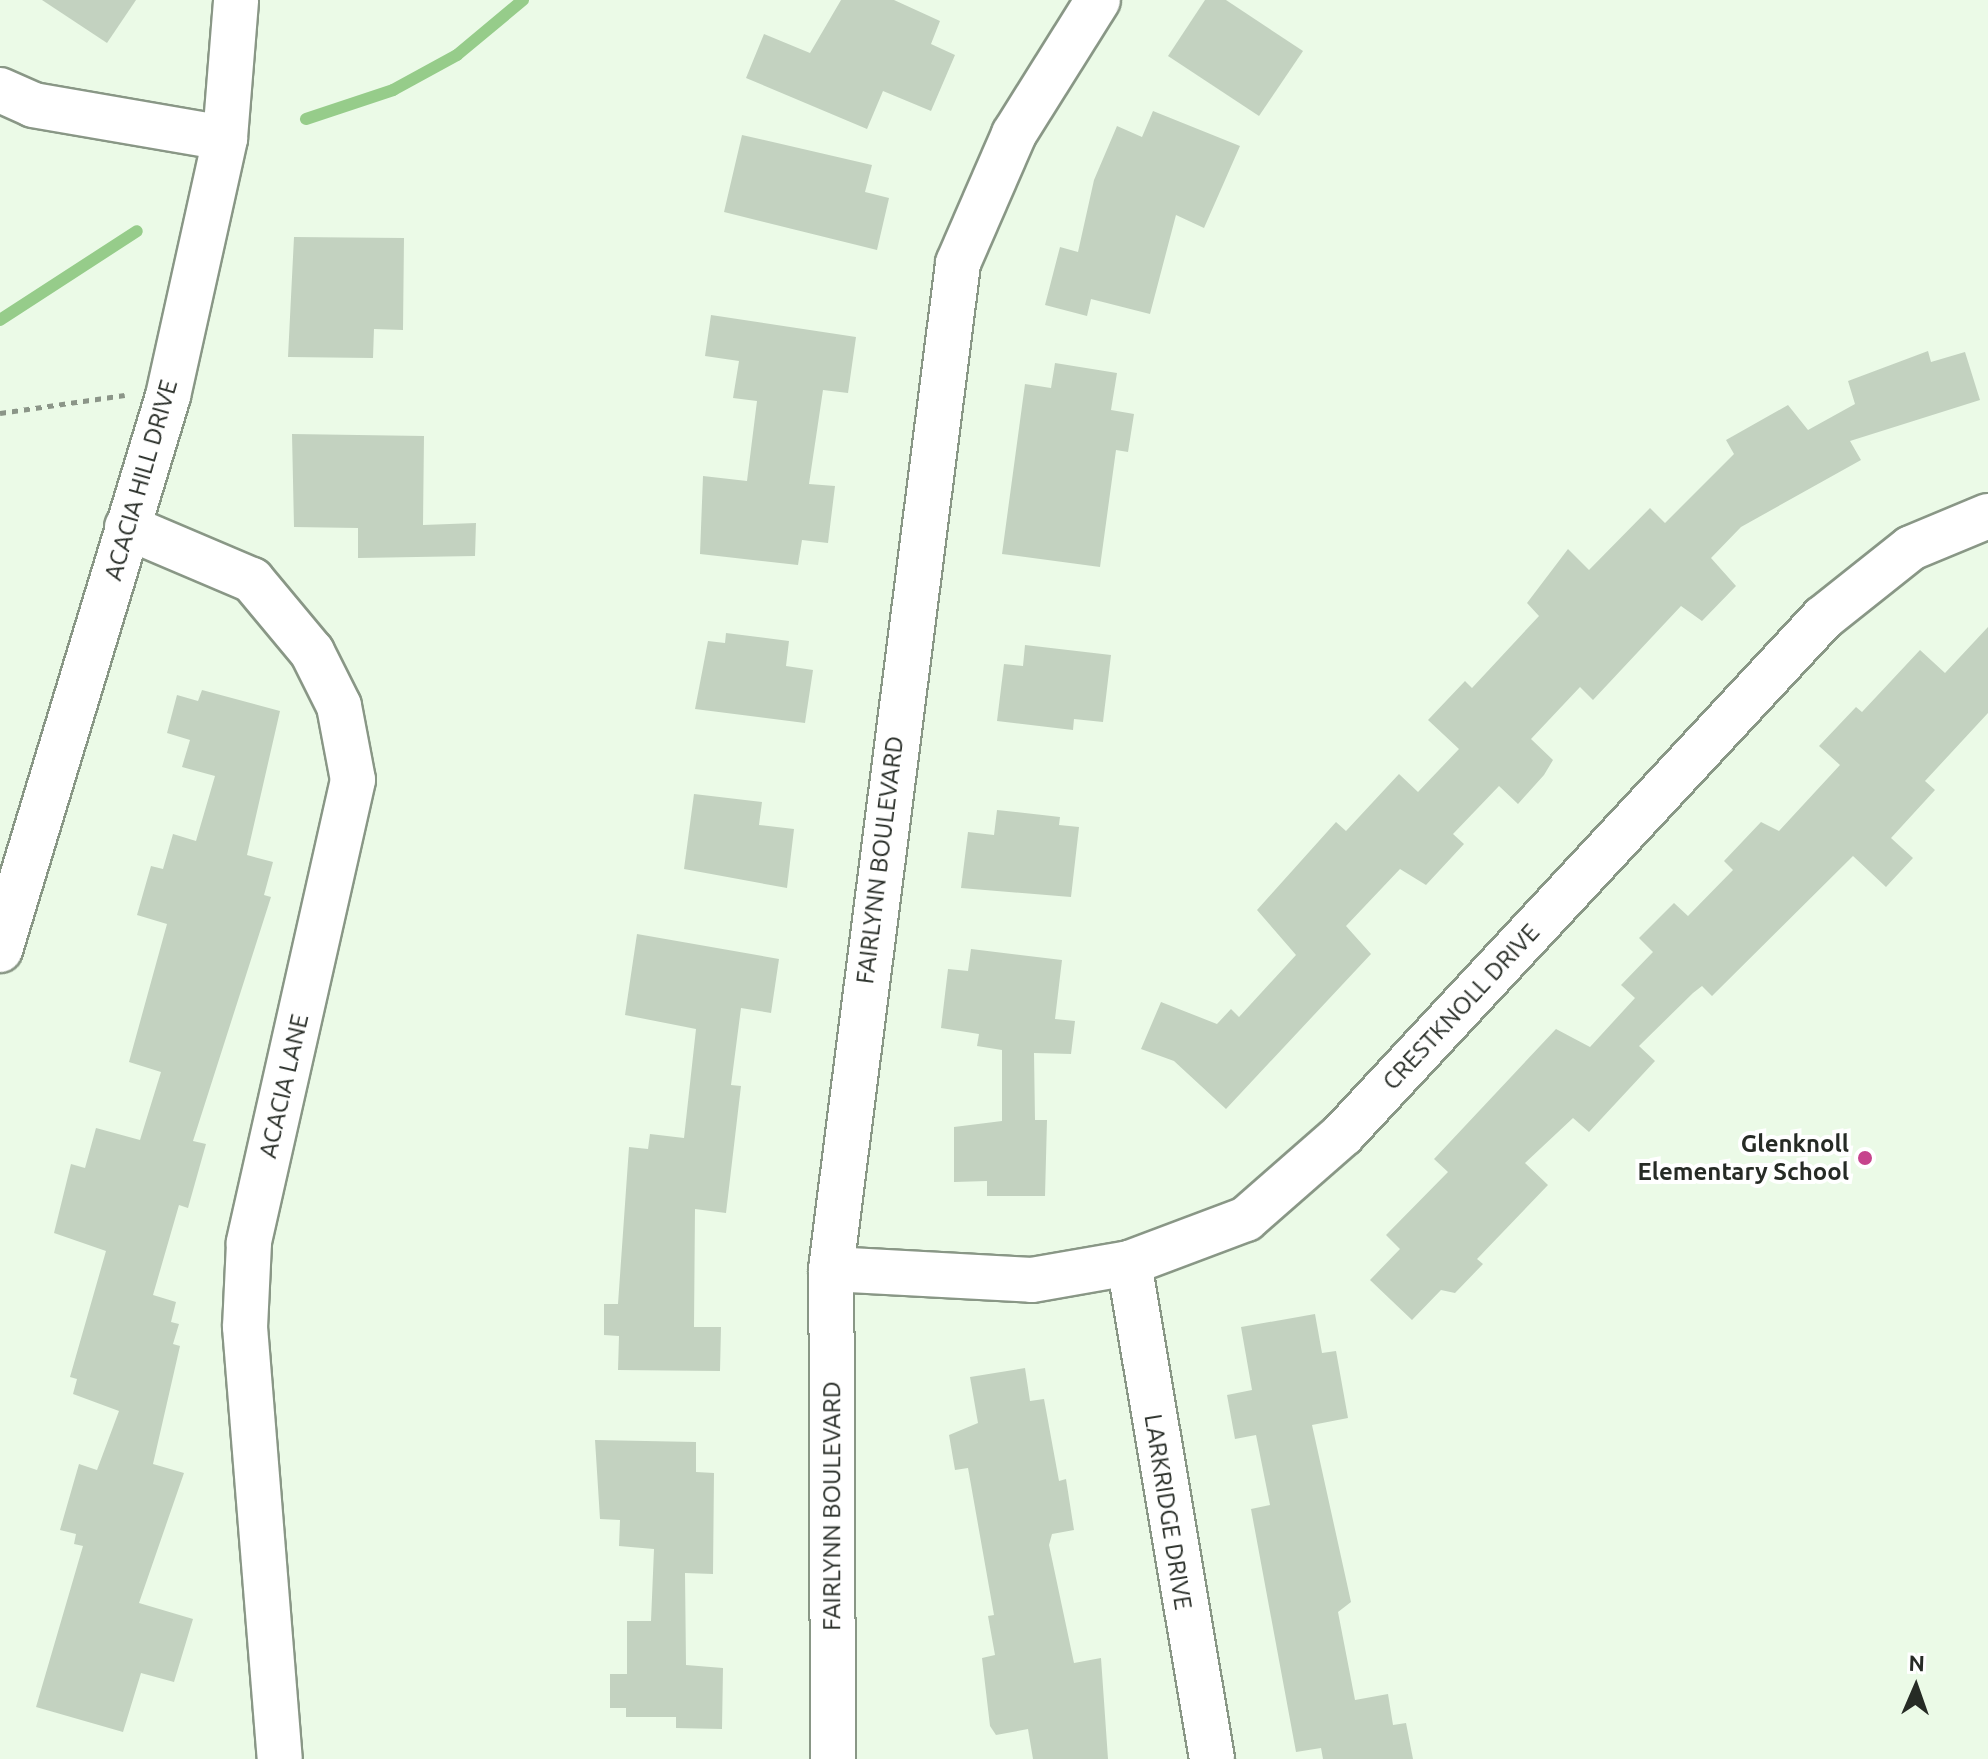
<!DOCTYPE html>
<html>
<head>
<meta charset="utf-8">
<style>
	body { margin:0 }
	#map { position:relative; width:1988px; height:1759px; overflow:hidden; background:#ebfae7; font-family:Ubuntu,sans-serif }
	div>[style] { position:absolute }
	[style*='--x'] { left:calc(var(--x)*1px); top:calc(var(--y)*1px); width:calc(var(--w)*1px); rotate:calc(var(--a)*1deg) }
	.stream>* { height:12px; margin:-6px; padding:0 6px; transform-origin:6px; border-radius:6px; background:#96cc8a }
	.building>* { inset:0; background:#c3d2c0 }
	.path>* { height:5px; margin-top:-2.5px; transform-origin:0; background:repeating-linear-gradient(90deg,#8b9588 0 6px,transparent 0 12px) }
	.roads { filter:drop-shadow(2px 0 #899786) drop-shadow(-2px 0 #899786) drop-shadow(0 2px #899786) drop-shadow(0 -2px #899786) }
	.minor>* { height:44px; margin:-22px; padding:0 22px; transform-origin:22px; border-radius:22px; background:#fff }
	.tertiary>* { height:44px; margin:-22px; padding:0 22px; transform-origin:22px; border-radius:22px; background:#fff }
	.dots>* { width:22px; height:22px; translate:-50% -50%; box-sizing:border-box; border:4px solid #fff; border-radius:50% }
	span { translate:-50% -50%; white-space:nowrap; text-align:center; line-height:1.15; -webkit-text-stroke:8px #fff; paint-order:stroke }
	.street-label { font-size:24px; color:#262b25 }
	.poi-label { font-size:24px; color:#262b25; font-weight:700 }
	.right { translate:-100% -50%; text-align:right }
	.north { position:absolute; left:1876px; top:1647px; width:80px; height:80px; -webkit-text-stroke:6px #fff; paint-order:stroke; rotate:2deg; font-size:22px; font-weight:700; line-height:32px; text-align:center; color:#262b25 }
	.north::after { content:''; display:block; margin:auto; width:28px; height:36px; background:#262b25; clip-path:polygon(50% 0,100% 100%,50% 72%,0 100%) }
</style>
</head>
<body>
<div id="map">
	<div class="stream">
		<i style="--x:306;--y:119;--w:92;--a:-18.4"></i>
		<i style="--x:393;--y:90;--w:73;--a:-28.7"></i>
		<i style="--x:457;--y:55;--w:86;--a:-39.8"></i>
		<i style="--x:0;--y:320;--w:163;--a:-33"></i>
	</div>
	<div class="building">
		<i style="clip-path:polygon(42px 0,136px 0,107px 43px)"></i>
		<i style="clip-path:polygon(841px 0,894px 0,940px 21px,931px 44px,955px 55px,931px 111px,883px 91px,867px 129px,746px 78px,764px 34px,810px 53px)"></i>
		<i style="clip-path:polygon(1205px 0,1226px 0,1303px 51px,1259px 116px,1168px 56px)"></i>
		<i style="clip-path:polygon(1153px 111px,1240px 146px,1204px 228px,1176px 215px,1150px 314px,1091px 299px,1087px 316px,1045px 305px,1060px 247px,1078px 252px,1094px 180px,1117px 126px,1142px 137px)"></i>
		<i style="clip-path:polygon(742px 135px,872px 165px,865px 192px,889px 198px,877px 250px,724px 212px)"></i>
		<i style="clip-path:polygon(294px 237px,404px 238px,403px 330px,374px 329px,373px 358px,288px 357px)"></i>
		<i style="clip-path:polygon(711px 315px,856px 337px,848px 393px,823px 390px,809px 484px,835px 486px,828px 543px,802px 540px,798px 565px,700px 554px,703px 476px,747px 481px,757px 401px,733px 398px,739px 361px,705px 356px)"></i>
		<i style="clip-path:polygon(1928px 351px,1931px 362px,1965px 352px,1980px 400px,1850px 441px,1861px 460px,1741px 527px,1711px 558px,1736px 586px,1702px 621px,1681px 606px,1593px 700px,1580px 687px,1531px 739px,1553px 760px,1544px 775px,1518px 804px,1499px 786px,1453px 834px,1464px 844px,1426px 885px,1400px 869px,1346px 926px,1371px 954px,1226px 1109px,1174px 1061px,1141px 1049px,1161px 1002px,1217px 1024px,1231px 1009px,1239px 1017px,1296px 955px,1257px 910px,1336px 822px,1346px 831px,1399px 774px,1418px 792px,1459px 749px,1428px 720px,1465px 681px,1472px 688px,1539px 616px,1527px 603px,1568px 549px,1589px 570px,1650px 508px,1665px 523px,1734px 454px,1726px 440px,1788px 405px,1808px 430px,1855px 404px,1848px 381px)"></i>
		<i style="clip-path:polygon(1055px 363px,1117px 373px,1111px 410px,1134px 414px,1128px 452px,1116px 450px,1100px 567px,1002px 554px,1025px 384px,1051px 388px)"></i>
		<i style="clip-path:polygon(292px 434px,424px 436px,423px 525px,476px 523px,475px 556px,358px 558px,358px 528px,294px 527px)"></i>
		<i style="clip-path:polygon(1988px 627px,1988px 713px,1925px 781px,1935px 790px,1891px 838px,1913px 858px,1886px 887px,1853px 856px,1712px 996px,1702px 986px,1693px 993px,1639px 1046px,1655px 1061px,1589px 1132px,1573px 1118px,1525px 1163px,1548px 1185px,1477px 1259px,1483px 1264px,1455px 1293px,1441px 1290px,1412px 1320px,1370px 1280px,1400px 1249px,1386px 1235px,1448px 1172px,1434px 1159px,1556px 1029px,1590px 1047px,1635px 998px,1621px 985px,1653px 952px,1639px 938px,1674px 903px,1688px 916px,1733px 870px,1724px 861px,1761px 822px,1779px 831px,1840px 765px,1819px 746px,1856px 707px,1862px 712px,1920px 650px,1945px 673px)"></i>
		<i style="clip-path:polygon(726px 633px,789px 641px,786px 666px,813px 670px,805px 723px,695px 709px,708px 641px,725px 643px)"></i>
		<i style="clip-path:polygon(1025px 645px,1111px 655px,1103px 722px,1074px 719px,1073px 730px,997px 721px,1004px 664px,1023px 666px)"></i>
		<i style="clip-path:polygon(202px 690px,280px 711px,247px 855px,273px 862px,264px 895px,271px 897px,193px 1141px,206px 1144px,188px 1208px,179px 1205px,153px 1295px,176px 1302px,171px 1322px,179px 1324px,173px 1344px,180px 1346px,153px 1464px,184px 1473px,139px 1603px,193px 1619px,174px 1682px,141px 1673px,123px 1732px,36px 1707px,83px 1546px,74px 1544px,76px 1534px,60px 1530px,79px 1464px,97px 1470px,119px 1411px,73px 1394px,77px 1379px,70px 1377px,106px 1251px,54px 1233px,71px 1164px,85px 1168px,96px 1128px,140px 1140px,161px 1072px,129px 1062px,167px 924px,137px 915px,151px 866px,163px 869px,173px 834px,196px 841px,215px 776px,182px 767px,190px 740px,167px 733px,177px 695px,198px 701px)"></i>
		<i style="clip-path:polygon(694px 794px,762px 802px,759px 825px,794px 829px,787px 888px,684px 869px)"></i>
		<i style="clip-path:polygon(997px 810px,1060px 817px,1059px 825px,1079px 827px,1071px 897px,961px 888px,968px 832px,994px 835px)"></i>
		<i style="clip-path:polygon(637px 934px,779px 959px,771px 1013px,741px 1008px,731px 1085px,741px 1086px,726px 1213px,695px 1209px,694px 1327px,721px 1327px,720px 1371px,618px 1370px,619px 1336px,604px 1335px,604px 1304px,618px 1304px,629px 1147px,648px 1149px,650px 1134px,684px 1138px,696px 1029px,625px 1015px)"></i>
		<i style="clip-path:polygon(971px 949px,1062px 960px,1055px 1019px,1075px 1021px,1071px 1054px,1034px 1053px,1035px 1120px,1047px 1120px,1045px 1196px,987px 1196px,987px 1181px,954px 1182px,954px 1127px,1002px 1121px,1002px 1050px,977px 1046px,979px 1034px,941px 1028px,948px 969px,968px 971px)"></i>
		<i style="clip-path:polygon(1315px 1314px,1322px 1353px,1336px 1351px,1348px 1418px,1312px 1425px,1351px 1602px,1338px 1612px,1355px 1700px,1388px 1694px,1393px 1725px,1406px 1723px,1413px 1759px,1323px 1759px,1321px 1748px,1296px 1752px,1251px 1509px,1270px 1505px,1256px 1435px,1235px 1439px,1227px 1395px,1252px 1390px,1241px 1327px)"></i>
		<i style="clip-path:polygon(1025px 1368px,1030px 1401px,1044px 1399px,1059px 1481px,1066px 1479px,1074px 1530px,1052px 1534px,1049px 1545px,1074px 1663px,1101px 1658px,1108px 1759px,1033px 1759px,1028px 1729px,996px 1735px,990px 1726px,982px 1658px,995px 1655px,988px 1616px,994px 1615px,968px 1468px,955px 1470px,949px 1435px,978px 1423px,970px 1377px)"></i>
		<i style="clip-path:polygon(595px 1440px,696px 1442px,696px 1472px,714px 1473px,713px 1574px,685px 1573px,686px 1665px,723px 1668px,722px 1729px,676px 1728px,676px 1717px,626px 1717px,626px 1708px,610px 1708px,610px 1674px,627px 1674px,627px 1621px,651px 1621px,654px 1549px,619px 1546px,620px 1520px,600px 1519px)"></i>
	</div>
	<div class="path">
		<i style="--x:0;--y:413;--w:126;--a:-8.2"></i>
	</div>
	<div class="roads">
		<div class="minor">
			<i style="--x:0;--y:90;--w:36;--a:24"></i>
			<i style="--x:33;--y:105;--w:195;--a:9.8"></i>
			<i style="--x:127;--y:527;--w:136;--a:23"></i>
			<i style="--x:252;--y:580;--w:94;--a:50.2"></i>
			<i style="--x:312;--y:652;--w:60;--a:63.4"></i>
			<i style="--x:339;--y:706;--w:75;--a:79.3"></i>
			<i style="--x:353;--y:780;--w:475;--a:102.7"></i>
			<i style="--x:249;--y:1243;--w:84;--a:92.7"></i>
			<i style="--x:245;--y:1327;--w:433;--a:85.4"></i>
			<i style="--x:0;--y:950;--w:579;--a:-73.13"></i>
			<i style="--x:168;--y:396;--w:264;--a:-77.5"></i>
			<i style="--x:225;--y:138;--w:138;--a:-85.4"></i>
			<i style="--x:1129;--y:1263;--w:503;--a:80.5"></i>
			<i style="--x:831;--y:1269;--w:201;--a:3.1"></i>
			<i style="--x:1032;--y:1280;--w:98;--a:-9.9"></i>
			<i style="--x:1129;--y:1263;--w:125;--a:-20.6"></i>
			<i style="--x:1246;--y:1219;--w:129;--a:-41.2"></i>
			<i style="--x:1343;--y:1134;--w:705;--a:-47.07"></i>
			<i style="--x:1823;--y:618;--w:112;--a:-38.5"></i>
			<i style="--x:1911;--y:548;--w:83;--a:-22.6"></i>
		</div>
		<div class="tertiary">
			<i style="--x:833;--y:1759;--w:490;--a:-90.2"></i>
			<i style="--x:831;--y:1269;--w:1014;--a:-82.8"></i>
			<i style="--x:958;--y:263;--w:141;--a:-66.5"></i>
			<i style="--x:1014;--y:134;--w:158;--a:-57.9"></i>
		</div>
	</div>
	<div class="dots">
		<i style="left:1865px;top:1158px;background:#c6448c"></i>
	</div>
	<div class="street-label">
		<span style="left:141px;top:480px;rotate:-74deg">ACACIA HILL DRIVE</span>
		<span style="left:880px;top:860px;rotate:-83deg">FAIRLYNN BOULEVARD</span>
		<span style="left:1461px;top:1007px;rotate:-47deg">CRESTKNOLL DRIVE</span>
		<span style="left:284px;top:1086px;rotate:-77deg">ACACIA LANE</span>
		<span style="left:832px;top:1506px;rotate:-90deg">FAIRLYNN BOULEVARD</span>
		<span style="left:1168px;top:1512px;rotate:81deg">LARKRIDGE DRIVE</span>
	</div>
	<div class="poi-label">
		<span class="right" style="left:1849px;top:1158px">Glenknoll<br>Elementary School</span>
	</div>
	<div class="north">N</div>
</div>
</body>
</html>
